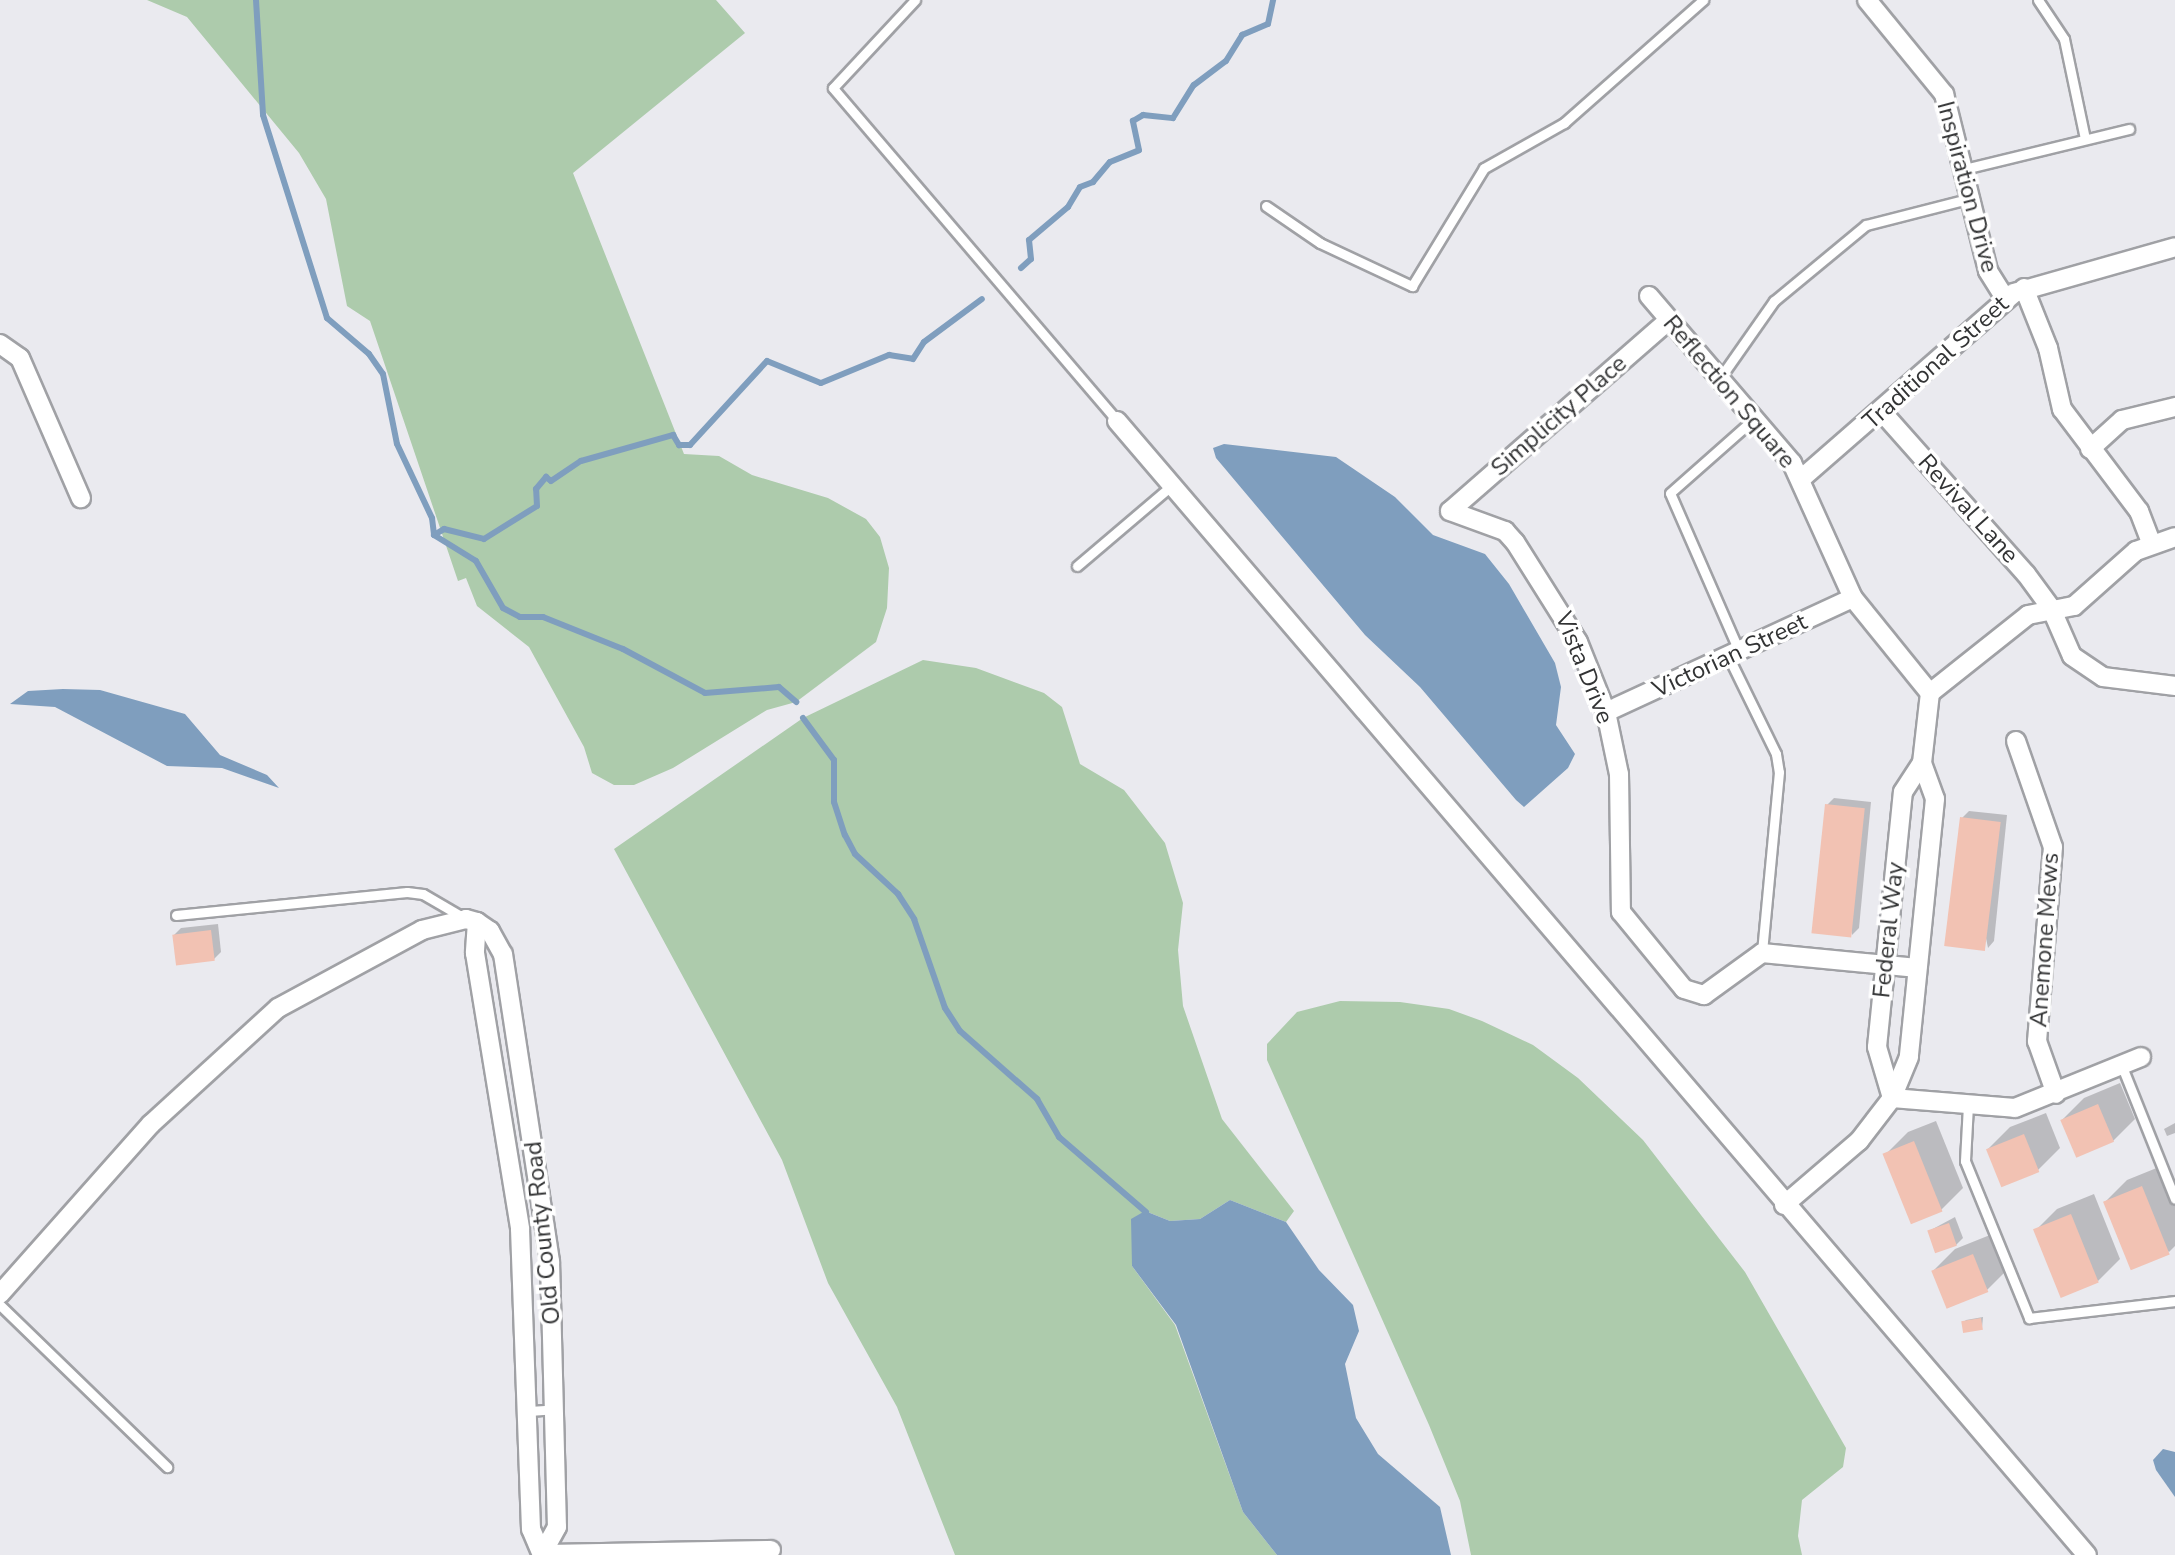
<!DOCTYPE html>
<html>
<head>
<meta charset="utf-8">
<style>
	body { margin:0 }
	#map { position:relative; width:2175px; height:1555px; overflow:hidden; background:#eaeaef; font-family:"Nunito Sans",sans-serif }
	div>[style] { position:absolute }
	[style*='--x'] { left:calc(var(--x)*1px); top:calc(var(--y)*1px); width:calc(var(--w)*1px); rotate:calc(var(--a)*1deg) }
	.green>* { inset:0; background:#adcbac }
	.water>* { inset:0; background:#7f9ebe }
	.shadow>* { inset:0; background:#0003 }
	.stream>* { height:6px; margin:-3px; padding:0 3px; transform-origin:3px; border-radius:3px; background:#7f9ebe }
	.building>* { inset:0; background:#f2c2b3; transform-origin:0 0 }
	.roads { filter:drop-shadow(2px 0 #a0a1a5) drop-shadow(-2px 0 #a0a1a5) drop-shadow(0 2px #a0a1a5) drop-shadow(0 -2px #a0a1a5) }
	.service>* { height:9px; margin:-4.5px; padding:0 4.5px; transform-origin:4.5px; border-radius:4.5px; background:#fff }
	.minor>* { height:18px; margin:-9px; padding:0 9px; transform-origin:9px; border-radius:9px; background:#fff }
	span { translate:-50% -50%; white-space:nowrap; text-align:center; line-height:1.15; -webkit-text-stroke:7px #fff; paint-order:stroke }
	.street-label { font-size:24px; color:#323334 }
</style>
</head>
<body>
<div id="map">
	<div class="green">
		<i style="clip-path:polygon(147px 0,716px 0,745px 33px,573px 173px,684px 454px,719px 456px,752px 475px,828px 498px,866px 519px,880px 537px,889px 568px,887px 608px,876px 642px,796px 702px,767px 710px,673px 768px,634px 785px,614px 785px,592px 773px,584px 747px,529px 647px,477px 606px,466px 578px,458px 581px,370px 321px,347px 306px,326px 199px,299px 153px,187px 17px)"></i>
		<i style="clip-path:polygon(923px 660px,976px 668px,1044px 693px,1062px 707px,1080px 764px,1124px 790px,1165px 843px,1183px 903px,1178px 950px,1183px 1006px,1222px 1119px,1294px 1211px,1286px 1222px,1230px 1200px,1200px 1219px,1170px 1221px,1145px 1211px,1132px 1266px,1175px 1325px,1243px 1512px,1277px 1555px,955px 1555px,897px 1407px,828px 1283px,782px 1160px,614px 849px,803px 718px)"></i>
		<i style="clip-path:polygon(1340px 1001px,1400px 1002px,1449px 1009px,1482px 1021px,1533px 1045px,1578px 1078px,1643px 1140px,1745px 1272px,1846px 1448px,1843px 1467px,1802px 1500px,1798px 1536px,1802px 1555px,1471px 1555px,1460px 1501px,1429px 1425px,1267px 1060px,1267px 1044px,1297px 1012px)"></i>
	</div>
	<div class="water">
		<i style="clip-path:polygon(1224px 444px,1336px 457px,1395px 497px,1433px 535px,1485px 554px,1509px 584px,1555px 663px,1561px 687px,1556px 725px,1575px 754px,1568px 768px,1524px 807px,1516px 800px,1420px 687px,1365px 635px,1216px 458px,1213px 448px)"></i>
		<i style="clip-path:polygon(63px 689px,100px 690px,185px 714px,220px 755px,267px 775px,279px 788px,222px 768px,167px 766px,55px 707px,10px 704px,28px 691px)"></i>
		<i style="clip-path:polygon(1230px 1200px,1286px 1222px,1319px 1270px,1353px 1305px,1359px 1331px,1345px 1364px,1356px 1418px,1378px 1454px,1440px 1507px,1451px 1555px,1277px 1555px,1243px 1512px,1176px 1325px,1132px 1266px,1131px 1219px,1145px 1211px,1170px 1221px,1200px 1219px)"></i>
		<i style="clip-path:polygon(2163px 1449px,2175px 1452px,2175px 1497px,2156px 1470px,2153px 1460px)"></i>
	</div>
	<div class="shadow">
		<i style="clip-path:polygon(1834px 798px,1871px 802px,1859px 928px,1852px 935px,1827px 805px)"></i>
		<i style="clip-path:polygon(1969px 811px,2007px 815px,1994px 941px,1988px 948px,1962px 818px)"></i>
		<i style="clip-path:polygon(218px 924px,221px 952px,214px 959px,174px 935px,181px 928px)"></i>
		<i style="clip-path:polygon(2120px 1083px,2135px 1119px,2113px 1141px,2062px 1120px,2084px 1098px)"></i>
		<i style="clip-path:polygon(2046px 1113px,2060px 1148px,2038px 1170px,1988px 1149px,2010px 1127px)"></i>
		<i style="clip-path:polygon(1936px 1121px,1963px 1188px,1941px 1210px,1886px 1154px,1908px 1132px)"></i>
		<i style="clip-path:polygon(2175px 1123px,2175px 1133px,2167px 1136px,2164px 1129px)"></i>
		<i style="clip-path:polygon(2164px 1165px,2175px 1192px,2175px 1246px,2169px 1252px,2105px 1202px,2127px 1180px)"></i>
		<i style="clip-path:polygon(2094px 1194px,2120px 1259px,2098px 1281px,2035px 1231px,2057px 1209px)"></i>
		<i style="clip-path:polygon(1955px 1217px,1963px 1238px,1956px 1245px,1929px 1231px)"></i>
		<i style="clip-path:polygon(1995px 1233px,2009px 1268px,1987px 1290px,1933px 1271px,1955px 1249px)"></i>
		<i style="clip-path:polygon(1983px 1317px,1982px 1328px,1963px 1323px,1966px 1320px)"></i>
	</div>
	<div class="stream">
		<i style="--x:256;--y:0;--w:115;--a:86.5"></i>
		<i style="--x:263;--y:115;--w:213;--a:72.5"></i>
		<i style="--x:327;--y:318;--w:55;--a:40.6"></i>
		<i style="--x:369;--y:354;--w:24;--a:55"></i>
		<i style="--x:383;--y:374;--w:71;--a:78.7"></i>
		<i style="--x:397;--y:444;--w:82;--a:64.7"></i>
		<i style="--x:432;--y:518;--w:17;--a:83"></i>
		<i style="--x:434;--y:535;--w:49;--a:31.8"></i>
		<i style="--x:476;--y:561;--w:54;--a:60.1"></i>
		<i style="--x:503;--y:608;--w:19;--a:28"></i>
		<i style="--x:520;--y:617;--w:23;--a:0"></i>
		<i style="--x:543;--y:617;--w:86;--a:21.8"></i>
		<i style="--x:623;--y:649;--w:93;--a:28.2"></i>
		<i style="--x:705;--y:693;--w:74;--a:-4.6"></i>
		<i style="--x:779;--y:687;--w:23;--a:41"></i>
		<i style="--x:1021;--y:268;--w:13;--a:-42"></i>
		<i style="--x:1031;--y:259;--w:19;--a:-96"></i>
		<i style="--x:1029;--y:240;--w:51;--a:-40.2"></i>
		<i style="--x:1068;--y:207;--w:23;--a:-59"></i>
		<i style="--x:1080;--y:187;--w:14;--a:-21"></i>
		<i style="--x:1093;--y:182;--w:26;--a:-50"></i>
		<i style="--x:1110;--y:162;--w:31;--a:-22"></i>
		<i style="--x:1139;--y:150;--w:30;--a:-102"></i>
		<i style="--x:1133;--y:121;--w:12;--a:-31"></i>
		<i style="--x:1143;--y:115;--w:30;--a:6"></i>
		<i style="--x:1173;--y:118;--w:39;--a:-58"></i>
		<i style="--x:1194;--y:85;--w:40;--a:-37"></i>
		<i style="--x:1226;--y:61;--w:31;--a:-58"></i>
		<i style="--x:1242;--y:35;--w:28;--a:-23"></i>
		<i style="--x:1268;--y:24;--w:25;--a:-78"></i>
		<i style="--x:434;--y:535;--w:12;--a:-31"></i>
		<i style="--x:444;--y:529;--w:41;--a:14"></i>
		<i style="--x:484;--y:539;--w:62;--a:-31.9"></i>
		<i style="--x:537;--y:506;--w:17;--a:-93"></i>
		<i style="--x:536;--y:489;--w:16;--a:-50"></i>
		<i style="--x:546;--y:477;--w:6;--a:39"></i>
		<i style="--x:551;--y:481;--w:36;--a:-34"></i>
		<i style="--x:581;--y:461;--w:96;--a:-15.8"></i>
		<i style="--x:673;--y:435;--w:12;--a:59"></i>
		<i style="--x:679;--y:445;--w:11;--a:0"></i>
		<i style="--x:690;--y:445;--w:114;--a:-47.5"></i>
		<i style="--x:767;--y:361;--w:58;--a:22.2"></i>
		<i style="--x:821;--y:383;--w:74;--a:-22.4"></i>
		<i style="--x:889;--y:355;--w:24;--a:9"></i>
		<i style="--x:913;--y:359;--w:20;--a:-57"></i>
		<i style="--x:924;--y:342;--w:72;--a:-36.6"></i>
		<i style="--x:803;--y:718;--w:52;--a:53.6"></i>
		<i style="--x:834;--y:760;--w:42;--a:90"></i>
		<i style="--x:834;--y:802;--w:35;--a:72"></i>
		<i style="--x:845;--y:835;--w:21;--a:62"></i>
		<i style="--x:855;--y:854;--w:59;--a:42.9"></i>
		<i style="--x:898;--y:894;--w:30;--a:57"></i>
		<i style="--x:914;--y:919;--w:94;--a:70.8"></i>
		<i style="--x:945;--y:1008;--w:27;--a:57"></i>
		<i style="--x:960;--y:1031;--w:103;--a:41.4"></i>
		<i style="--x:1037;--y:1099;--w:44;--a:59.9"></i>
		<i style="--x:1059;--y:1137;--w:115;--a:40.8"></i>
	</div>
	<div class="building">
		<i style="left:1825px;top:804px;width:40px;height:130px;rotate:6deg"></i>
		<i style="left:1960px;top:817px;width:41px;height:130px;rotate:7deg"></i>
		<i style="left:211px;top:930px;width:31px;height:39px;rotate:83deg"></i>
		<i style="left:2098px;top:1104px;width:41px;height:41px;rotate:67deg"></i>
		<i style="left:2024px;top:1134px;width:41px;height:41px;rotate:68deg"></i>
		<i style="left:1914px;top:1141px;width:76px;height:34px;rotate:68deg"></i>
		<i style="left:2142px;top:1186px;width:74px;height:42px;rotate:68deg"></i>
		<i style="left:2071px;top:1214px;width:74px;height:41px;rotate:68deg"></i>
		<i style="left:1949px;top:1223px;width:24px;height:23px;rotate:71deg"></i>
		<i style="left:1973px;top:1254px;width:41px;height:45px;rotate:68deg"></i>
		<i style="left:1981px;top:1318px;width:12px;height:20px;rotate:81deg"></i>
	</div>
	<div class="roads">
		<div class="service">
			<i style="--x:915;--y:0;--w:120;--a:133"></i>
			<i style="--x:833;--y:88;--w:438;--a:49.5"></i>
			<i style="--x:2038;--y:0;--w:47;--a:56.3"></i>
			<i style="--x:2064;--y:39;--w:102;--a:78.1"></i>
			<i style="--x:1964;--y:169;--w:170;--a:-13.6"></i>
			<i style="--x:1266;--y:206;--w:65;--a:34.4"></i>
			<i style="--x:1320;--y:243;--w:102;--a:25.1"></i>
			<i style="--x:1412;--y:286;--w:138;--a:-58.6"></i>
			<i style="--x:1484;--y:168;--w:92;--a:-29.4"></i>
			<i style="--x:1564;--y:123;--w:186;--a:-41.5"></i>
			<i style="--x:1720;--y:378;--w:94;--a:-55"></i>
			<i style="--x:1774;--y:301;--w:119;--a:-39.6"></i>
			<i style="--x:1866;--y:225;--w:108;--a:-14.4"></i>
			<i style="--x:1077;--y:566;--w:123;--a:-40.4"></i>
			<i style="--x:1739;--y:651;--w:172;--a:-113.6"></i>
			<i style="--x:1670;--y:493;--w:115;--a:-41.5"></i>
			<i style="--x:1729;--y:658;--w:107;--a:63.9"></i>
			<i style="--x:1776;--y:754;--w:18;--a:81"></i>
			<i style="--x:1779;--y:772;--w:182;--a:95.4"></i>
			<i style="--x:176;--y:915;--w:232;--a:-5.7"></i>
			<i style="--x:407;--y:892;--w:16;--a:7"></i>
			<i style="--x:423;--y:894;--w:48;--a:30.3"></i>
			<i style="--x:2121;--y:1064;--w:145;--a:68.2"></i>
			<i style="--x:1968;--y:1105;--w:56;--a:93.1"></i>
			<i style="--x:1965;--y:1161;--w:170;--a:67.8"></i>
			<i style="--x:2029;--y:1318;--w:147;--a:-6.6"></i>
			<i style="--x:0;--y:1305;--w:233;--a:44.1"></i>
			<i style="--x:530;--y:1411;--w:26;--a:-4"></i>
		</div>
		<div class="minor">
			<i style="--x:1867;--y:0;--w:122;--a:50.7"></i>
			<i style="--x:1944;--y:94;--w:182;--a:76"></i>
			<i style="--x:1988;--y:271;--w:34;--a:58"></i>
			<i style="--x:2024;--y:288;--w:65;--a:68.2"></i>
			<i style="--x:2048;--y:348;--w:63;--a:77.1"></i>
			<i style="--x:2062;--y:409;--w:128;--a:53"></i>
			<i style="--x:2139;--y:511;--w:34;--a:69"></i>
			<i style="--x:1649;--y:296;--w:220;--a:49.4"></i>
			<i style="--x:1792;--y:463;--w:148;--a:65.7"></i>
			<i style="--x:1853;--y:598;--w:122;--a:51"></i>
			<i style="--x:0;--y:344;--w:24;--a:35"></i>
			<i style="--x:20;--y:358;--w:153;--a:66.5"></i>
			<i style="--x:1882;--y:412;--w:217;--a:48.4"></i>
			<i style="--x:2026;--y:574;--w:42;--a:53.7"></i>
			<i style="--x:2051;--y:608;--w:52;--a:66.4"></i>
			<i style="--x:2072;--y:656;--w:37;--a:34"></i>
			<i style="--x:2103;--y:677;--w:73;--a:7.1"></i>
			<i style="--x:1117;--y:421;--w:1492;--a:49.46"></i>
			<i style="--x:2090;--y:449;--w:43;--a:-42.2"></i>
			<i style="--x:2122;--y:420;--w:55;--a:-13.8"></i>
			<i style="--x:1802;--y:478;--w:281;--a:-41.1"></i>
			<i style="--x:2014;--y:293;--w:167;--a:-15.9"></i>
			<i style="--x:1450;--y:511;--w:59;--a:20"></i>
			<i style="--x:1505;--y:531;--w:15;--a:48"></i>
			<i style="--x:1515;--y:542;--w:118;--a:57.8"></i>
			<i style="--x:1578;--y:642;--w:75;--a:68.2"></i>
			<i style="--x:1606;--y:712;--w:63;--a:78.2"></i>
			<i style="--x:1619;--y:774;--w:138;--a:89.2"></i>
			<i style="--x:1621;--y:912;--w:99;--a:50.7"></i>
			<i style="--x:1684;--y:989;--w:21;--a:17"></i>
			<i style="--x:1704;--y:995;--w:72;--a:-35.9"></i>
			<i style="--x:1762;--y:953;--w:156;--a:5.5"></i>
			<i style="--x:1450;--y:511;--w:289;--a:-41.1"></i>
			<i style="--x:1930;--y:693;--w:125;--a:-38.5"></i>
			<i style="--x:2028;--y:615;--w:47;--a:-11.1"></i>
			<i style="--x:2074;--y:606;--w:83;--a:-41.6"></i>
			<i style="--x:2136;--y:551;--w:41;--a:-19.7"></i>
			<i style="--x:1606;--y:712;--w:272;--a:-24.8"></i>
			<i style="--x:2016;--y:741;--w:112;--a:70.8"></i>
			<i style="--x:2053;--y:847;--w:195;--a:94.7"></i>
			<i style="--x:2037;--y:1041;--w:56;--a:70.3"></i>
			<i style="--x:1922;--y:763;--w:38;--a:70"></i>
			<i style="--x:1935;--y:799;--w:259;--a:95.8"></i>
			<i style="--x:1909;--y:1057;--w:44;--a:112.5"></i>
			<i style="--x:1892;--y:1098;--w:53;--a:-106.4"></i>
			<i style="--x:1877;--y:1047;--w:256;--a:-84.2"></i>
			<i style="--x:1903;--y:792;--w:35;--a:-57"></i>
			<i style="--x:1922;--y:763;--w:70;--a:-83.5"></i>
			<i style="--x:477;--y:922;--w:31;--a:94"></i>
			<i style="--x:475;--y:953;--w:280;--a:80.7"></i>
			<i style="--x:520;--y:1229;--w:300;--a:87.9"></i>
			<i style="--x:531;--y:1529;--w:28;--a:67"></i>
			<i style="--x:1784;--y:1205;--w:99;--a:-40.5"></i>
			<i style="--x:1859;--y:1141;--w:54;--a:-52.5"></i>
			<i style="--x:1892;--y:1098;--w:123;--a:4.6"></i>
			<i style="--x:2015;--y:1108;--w:136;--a:-22"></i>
			<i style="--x:0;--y:1294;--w:227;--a:-48.4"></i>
			<i style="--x:151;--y:1124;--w:172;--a:-42.4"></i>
			<i style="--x:278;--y:1008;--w:164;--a:-28.4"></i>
			<i style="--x:422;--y:930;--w:45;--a:-14"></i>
			<i style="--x:466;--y:919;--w:11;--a:15"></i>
			<i style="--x:477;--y:922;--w:16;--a:35"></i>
			<i style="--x:490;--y:931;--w:26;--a:61"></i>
			<i style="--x:503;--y:954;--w:311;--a:81.3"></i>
			<i style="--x:550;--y:1261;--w:266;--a:88.5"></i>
			<i style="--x:557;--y:1527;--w:31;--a:119"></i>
			<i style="--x:542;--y:1554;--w:229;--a:-1"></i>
		</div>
	</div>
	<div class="street-label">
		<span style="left:1967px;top:187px;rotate:75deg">Inspiration Drive</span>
		<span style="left:1936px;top:363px;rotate:-42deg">Traditional Street</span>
		<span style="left:1729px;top:392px;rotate:50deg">Reflection Square</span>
		<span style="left:1559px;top:416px;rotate:-41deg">Simplicity Place</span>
		<span style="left:1968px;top:509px;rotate:48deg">Revival Lane</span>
		<span style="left:1730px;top:656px;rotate:-25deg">Victorian Street</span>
		<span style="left:1584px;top:668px;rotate:68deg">Vista Drive</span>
		<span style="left:1889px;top:930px;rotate:-84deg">Federal Way</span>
		<span style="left:2045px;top:940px;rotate:-86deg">Anemone Mews</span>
		<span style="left:543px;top:1233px;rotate:-96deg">Old County Road</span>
	</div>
</div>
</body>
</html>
